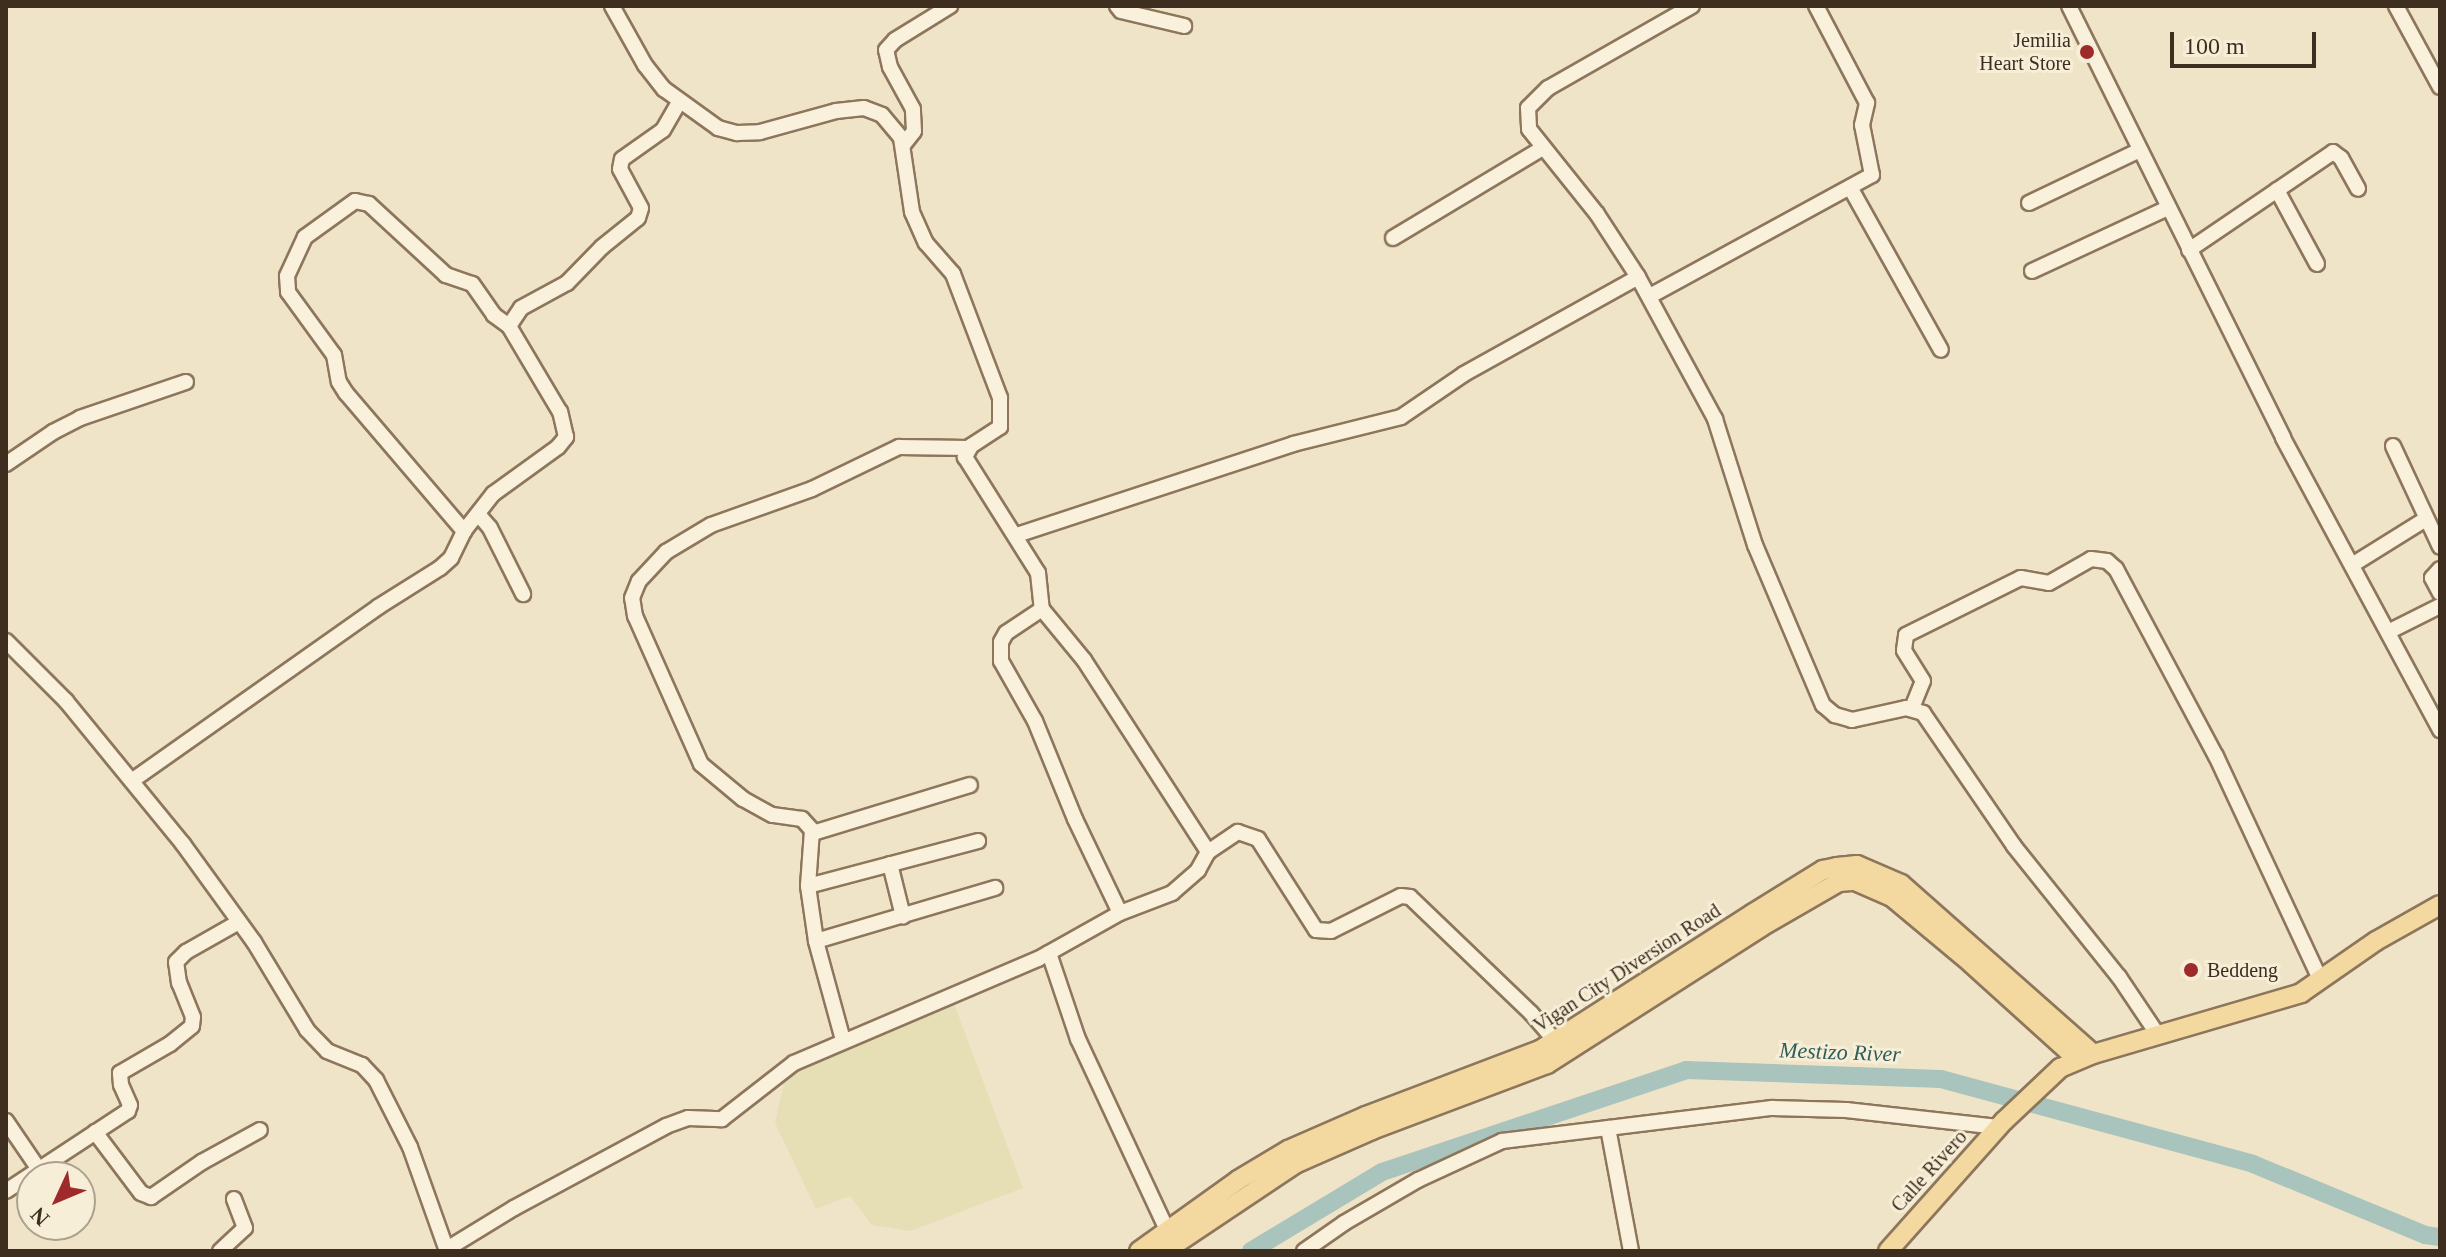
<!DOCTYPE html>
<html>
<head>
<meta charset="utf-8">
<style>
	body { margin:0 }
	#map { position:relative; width:2446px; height:1257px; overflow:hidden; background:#f0e4c8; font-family:"Times New Roman",serif }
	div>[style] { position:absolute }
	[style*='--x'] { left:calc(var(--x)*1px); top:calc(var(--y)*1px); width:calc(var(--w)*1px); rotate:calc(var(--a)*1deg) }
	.farmland>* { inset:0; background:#e6deb5 }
	.river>* { height:18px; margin:-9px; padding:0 9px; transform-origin:9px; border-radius:9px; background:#a9c4bc }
	.roads { filter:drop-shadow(2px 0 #8d765c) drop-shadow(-2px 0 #8d765c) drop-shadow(0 2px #8d765c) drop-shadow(0 -2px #8d765c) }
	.minor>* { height:14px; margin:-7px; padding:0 7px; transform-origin:7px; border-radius:7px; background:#faf1dc }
	.major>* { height:18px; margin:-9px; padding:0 9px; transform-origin:9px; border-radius:9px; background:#f3d9a0 }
	.dots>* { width:22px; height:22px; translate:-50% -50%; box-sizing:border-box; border:4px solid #f7eed8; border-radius:50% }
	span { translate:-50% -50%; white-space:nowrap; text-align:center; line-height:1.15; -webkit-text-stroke:6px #f7eed8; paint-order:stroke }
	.poi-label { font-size:20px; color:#3d2e20 }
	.right { translate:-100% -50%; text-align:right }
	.left { translate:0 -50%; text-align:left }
	.street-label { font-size:20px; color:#3d2e20 }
	.water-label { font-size:22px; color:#2f5d5a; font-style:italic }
	.frame { position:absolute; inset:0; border:8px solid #3d2e20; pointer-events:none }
	.north { position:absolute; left:16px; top:1161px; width:80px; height:80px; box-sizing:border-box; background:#f7eed8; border:2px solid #ada18e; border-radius:50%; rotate:226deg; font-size:22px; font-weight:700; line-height:32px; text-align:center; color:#3d2e20 }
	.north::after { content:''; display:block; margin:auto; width:28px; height:36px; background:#9e2a2b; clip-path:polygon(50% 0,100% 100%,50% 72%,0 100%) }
	.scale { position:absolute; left:2170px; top:32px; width:146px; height:36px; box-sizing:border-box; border:4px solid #3d2e20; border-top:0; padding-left:10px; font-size:24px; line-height:28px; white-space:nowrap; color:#3d2e20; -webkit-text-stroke:6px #f7eed8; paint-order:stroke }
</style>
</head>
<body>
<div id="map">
	<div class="farmland">
		<i style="clip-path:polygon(952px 998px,1023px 1188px,910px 1231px,872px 1225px,850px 1196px,816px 1209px,775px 1123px,787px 1068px)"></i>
	</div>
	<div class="river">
		<i style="--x:1251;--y:1251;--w:153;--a:-31.1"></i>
		<i style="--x:1382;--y:1172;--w:321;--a:-18.5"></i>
		<i style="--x:1686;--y:1070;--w:255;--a:2"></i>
		<i style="--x:1941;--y:1079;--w:323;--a:15.2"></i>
		<i style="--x:2253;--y:1164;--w:186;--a:22.4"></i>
		<i style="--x:2425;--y:1235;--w:15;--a:8"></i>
	</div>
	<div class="roads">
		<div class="minor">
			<i style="--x:612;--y:6;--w:68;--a:60.8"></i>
			<i style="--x:645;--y:65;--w:31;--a:52"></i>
			<i style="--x:664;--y:89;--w:67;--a:35.8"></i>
			<i style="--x:718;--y:128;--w:20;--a:15"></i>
			<i style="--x:737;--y:133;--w:23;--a:-2"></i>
			<i style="--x:760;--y:132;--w:79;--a:-15.4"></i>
			<i style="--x:836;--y:111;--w:28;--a:-6"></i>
			<i style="--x:864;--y:108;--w:19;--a:21"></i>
			<i style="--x:882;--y:115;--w:30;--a:50"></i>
			<i style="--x:901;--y:138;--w:75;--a:81.5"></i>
			<i style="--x:912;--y:212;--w:34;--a:66"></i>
			<i style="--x:926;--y:243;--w:41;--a:48.9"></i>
			<i style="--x:953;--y:274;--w:133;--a:69.2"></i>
			<i style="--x:1000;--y:398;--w:29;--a:90"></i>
			<i style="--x:1000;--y:427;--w:35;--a:147"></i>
			<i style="--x:971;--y:446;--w:13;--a:119"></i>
			<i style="--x:965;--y:457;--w:137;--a:57.8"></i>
			<i style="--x:1038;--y:573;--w:36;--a:84"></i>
			<i style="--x:1042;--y:609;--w:43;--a:146.3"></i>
			<i style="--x:1006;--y:633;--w:10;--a:119"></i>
			<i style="--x:1001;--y:642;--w:19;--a:90"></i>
			<i style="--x:1001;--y:661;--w:69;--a:60.5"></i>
			<i style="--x:1035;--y:721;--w:106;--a:67.8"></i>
			<i style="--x:1075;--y:819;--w:104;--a:64.4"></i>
			<i style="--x:1117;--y:6;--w:6;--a:51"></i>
			<i style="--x:1121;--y:11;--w:65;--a:13.4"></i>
			<i style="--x:1692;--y:6;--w:166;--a:150.3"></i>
			<i style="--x:1548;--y:88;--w:28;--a:135"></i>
			<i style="--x:1528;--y:108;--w:21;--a:87"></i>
			<i style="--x:1529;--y:129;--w:109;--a:51.3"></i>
			<i style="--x:1597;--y:214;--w:75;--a:56.9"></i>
			<i style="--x:1638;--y:277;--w:162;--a:61.5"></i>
			<i style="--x:1715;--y:419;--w:132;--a:72.4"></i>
			<i style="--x:1755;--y:545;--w:174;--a:67"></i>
			<i style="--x:1823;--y:705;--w:16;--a:40"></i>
			<i style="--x:1835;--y:715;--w:18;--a:16"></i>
			<i style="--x:1852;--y:720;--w:55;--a:-12.5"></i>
			<i style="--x:1906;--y:708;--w:18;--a:16"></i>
			<i style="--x:1923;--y:713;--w:161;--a:55.6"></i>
			<i style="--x:2014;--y:846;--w:168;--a:51.3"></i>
			<i style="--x:2119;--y:977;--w:70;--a:56.1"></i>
			<i style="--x:2069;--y:6;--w:482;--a:63.6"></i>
			<i style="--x:2283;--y:438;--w:332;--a:61.7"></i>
			<i style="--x:2396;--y:6;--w:92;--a:61.5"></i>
			<i style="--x:904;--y:144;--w:16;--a:-52"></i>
			<i style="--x:914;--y:131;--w:22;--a:-93"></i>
			<i style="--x:913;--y:109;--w:48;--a:-118.7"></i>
			<i style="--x:890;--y:67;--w:17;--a:-103"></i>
			<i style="--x:886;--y:50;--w:13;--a:-48"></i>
			<i style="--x:895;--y:40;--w:65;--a:-31.7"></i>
			<i style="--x:1851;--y:189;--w:184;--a:60.8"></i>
			<i style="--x:2277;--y:190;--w:84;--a:61.6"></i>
			<i style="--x:2029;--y:203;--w:123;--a:-25.5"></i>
			<i style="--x:1393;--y:238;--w:173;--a:-31"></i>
			<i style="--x:2189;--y:250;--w:174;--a:-34.2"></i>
			<i style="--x:2333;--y:152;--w:10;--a:37"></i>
			<i style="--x:2341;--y:158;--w:35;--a:61"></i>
			<i style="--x:2032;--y:271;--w:150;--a:-24.9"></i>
			<i style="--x:1650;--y:296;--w:253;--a:-28.6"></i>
			<i style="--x:1872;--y:175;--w:51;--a:-101.3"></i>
			<i style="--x:1862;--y:125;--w:23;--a:-77"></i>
			<i style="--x:1867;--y:103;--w:110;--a:-117.7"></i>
			<i style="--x:509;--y:326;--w:22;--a:-56"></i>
			<i style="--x:521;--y:308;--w:52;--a:-28.5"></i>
			<i style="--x:567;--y:283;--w:50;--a:-45.8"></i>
			<i style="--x:602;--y:247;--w:46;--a:-38.9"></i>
			<i style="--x:638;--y:218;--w:10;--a:-73"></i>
			<i style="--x:641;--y:208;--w:44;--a:-118.3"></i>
			<i style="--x:620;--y:169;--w:10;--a:-79"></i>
			<i style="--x:622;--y:159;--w:50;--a:-35.3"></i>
			<i style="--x:663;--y:130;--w:32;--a:-60"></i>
			<i style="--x:2393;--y:446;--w:111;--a:65"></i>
			<i style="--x:6;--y:464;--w:57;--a:-34.2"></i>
			<i style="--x:53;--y:432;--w:30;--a:-27"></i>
			<i style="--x:80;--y:418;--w:112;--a:-18.8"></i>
			<i style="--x:478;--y:514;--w:18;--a:49"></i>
			<i style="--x:490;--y:528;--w:74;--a:63.4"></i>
			<i style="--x:1017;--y:535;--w:291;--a:-18.2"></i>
			<i style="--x:1293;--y:444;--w:111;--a:-14"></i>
			<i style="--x:1401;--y:417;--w:76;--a:-34.3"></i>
			<i style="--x:1464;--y:374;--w:199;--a:-29.1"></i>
			<i style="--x:2352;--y:565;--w:87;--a:-31.9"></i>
			<i style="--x:2440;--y:569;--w:12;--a:132"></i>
			<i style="--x:2432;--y:578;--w:17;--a:62"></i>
			<i style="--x:1042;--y:609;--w:66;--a:50.5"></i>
			<i style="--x:1084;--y:660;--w:229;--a:57.1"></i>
			<i style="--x:2388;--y:632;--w:58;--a:-26.6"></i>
			<i style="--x:6;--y:641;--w:85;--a:45"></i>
			<i style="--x:66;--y:701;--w:185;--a:50.7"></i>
			<i style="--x:183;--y:844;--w:121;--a:54.1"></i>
			<i style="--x:254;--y:942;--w:103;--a:58.9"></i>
			<i style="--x:307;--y:1030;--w:29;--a:46"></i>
			<i style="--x:327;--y:1051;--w:38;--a:22"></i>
			<i style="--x:362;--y:1065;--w:21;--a:47"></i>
			<i style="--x:376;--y:1080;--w:75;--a:63.1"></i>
			<i style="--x:410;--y:1147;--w:110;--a:70.4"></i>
			<i style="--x:1912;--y:708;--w:29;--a:-68"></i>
			<i style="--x:1923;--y:681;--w:36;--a:-122"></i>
			<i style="--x:1904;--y:650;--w:15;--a:-82"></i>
			<i style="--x:1906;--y:635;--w:128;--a:-26.4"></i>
			<i style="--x:2021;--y:578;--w:28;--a:10"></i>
			<i style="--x:2049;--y:583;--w:48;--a:-29.7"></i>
			<i style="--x:2091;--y:559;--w:16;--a:7"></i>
			<i style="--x:2107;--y:561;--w:12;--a:42"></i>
			<i style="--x:2116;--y:569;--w:212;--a:61.9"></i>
			<i style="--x:2216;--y:756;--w:246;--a:65"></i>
			<i style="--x:133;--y:780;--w:300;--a:-35.2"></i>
			<i style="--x:378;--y:607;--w:73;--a:-32.2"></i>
			<i style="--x:440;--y:568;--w:15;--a:-42"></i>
			<i style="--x:451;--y:558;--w:30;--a:-64"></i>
			<i style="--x:464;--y:531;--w:47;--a:-51.9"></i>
			<i style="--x:493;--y:494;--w:80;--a:-35.9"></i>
			<i style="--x:558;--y:447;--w:13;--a:-51"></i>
			<i style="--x:566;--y:437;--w:26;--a:-103"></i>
			<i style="--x:560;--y:412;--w:100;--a:-120.7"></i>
			<i style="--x:509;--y:326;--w:19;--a:-144"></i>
			<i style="--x:494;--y:315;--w:38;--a:-125"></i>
			<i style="--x:472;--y:284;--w:28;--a:-161"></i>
			<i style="--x:446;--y:275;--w:105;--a:-137.3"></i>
			<i style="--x:369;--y:204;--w:14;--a:-168"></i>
			<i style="--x:355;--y:201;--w:62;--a:144.2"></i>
			<i style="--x:305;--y:237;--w:43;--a:114.8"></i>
			<i style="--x:287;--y:276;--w:16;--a:86"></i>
			<i style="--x:288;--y:292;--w:78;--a:53.9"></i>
			<i style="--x:334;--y:355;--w:27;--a:80"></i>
			<i style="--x:339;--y:382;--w:13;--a:58"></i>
			<i style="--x:346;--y:393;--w:182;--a:49.5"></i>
			<i style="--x:813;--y:833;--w:164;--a:-17"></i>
			<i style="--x:890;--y:864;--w:54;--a:76"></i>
			<i style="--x:808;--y:886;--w:176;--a:-14.8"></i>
			<i style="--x:816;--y:941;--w:187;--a:-16.5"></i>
			<i style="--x:1049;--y:953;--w:91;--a:71.4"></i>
			<i style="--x:1078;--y:1039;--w:211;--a:65"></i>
			<i style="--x:843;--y:1040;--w:103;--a:-105.3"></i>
			<i style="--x:816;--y:941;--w:56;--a:-98.3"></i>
			<i style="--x:808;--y:886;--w:56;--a:-85.9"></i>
			<i style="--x:812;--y:830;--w:15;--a:-132"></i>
			<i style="--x:802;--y:819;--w:30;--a:-172"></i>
			<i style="--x:772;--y:815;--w:33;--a:-151"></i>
			<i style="--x:743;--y:799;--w:55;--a:-140.2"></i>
			<i style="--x:701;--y:764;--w:162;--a:-114"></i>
			<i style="--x:635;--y:616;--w:18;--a:-99"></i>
			<i style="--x:632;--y:598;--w:18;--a:-68"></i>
			<i style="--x:639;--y:581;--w:40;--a:-47"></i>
			<i style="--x:666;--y:552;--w:52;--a:-31"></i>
			<i style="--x:711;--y:525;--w:107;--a:-19.6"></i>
			<i style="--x:812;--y:489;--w:97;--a:-25.8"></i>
			<i style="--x:899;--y:447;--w:69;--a:0.8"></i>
			<i style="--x:6;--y:1121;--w:57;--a:55.8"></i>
			<i style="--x:1608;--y:1128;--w:125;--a:79.4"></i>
			<i style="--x:95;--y:1132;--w:76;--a:53"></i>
			<i style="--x:141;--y:1193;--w:11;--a:22"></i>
			<i style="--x:151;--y:1197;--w:62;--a:-34.5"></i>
			<i style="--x:202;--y:1162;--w:66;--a:-28.9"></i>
			<i style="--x:6;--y:1191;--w:146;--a:-33.3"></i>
			<i style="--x:128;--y:1111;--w:6;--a:-72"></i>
			<i style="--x:130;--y:1105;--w:22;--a:-114"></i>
			<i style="--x:121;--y:1085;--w:12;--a:-95"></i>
			<i style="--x:120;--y:1073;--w:58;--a:-30.1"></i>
			<i style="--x:170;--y:1044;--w:28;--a:-39"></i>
			<i style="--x:192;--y:1026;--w:9;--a:-84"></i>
			<i style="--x:193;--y:1017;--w:37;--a:-112"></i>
			<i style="--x:179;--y:983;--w:21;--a:-98"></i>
			<i style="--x:176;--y:962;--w:14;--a:-45"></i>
			<i style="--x:186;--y:952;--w:61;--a:-29.5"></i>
			<i style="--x:447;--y:1249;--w:79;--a:-31.5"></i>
			<i style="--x:514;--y:1208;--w:173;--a:-28.3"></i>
			<i style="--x:666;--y:1126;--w:23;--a:-20"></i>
			<i style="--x:688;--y:1118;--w:34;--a:2"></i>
			<i style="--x:722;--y:1119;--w:91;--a:-37.9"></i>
			<i style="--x:794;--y:1063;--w:265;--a:-23.1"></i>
			<i style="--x:1038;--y:959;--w:94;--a:-29.3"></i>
			<i style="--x:1120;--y:913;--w:56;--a:-21"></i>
			<i style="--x:1172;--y:893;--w:35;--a:-41"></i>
			<i style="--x:1198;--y:870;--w:21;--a:-61"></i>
			<i style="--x:1208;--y:852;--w:36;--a:-34"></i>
			<i style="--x:1238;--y:832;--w:21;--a:19"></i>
			<i style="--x:1258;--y:839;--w:108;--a:57.5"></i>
			<i style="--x:1316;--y:930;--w:15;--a:4"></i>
			<i style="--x:1331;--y:931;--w:78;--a:-26.6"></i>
			<i style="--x:1401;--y:896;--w:9;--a:6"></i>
			<i style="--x:1410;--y:897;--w:168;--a:43.8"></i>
			<i style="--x:1531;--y:1013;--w:37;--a:49"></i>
			<i style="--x:220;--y:1251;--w:34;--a:-43"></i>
			<i style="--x:245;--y:1228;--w:31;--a:-111"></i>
			<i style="--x:1304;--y:1251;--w:49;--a:-35"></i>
			<i style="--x:1344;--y:1223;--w:86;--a:-30.2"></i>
			<i style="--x:1418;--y:1180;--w:93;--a:-24.9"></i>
			<i style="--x:1502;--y:1141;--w:272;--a:-7"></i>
			<i style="--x:1772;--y:1108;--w:74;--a:1.5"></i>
			<i style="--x:1846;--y:1110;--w:153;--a:6.4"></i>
		</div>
		<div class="major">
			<i style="--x:1139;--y:1251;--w:122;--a:-35.6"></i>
			<i style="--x:1238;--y:1180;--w:58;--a:-31"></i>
			<i style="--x:1288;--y:1150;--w:85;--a:-23.6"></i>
			<i style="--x:1366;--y:1116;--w:186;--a:-20.8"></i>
			<i style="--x:1540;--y:1050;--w:252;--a:-32.7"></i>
			<i style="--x:1752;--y:914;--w:84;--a:-31.8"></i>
			<i style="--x:1823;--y:870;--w:14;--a:-12"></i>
			<i style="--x:1837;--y:867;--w:20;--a:-6"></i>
			<i style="--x:1857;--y:865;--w:48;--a:23.4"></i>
			<i style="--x:1901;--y:884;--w:256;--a:41.5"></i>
			<i style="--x:1165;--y:1251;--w:156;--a:-33.8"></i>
			<i style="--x:1295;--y:1164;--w:84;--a:-23.8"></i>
			<i style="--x:1372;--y:1130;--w:187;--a:-20.7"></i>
			<i style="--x:1547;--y:1064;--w:254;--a:-32.6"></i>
			<i style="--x:1761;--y:927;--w:90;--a:-30"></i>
			<i style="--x:1839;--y:882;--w:16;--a:-4"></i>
			<i style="--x:1855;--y:881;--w:40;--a:23.4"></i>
			<i style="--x:1892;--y:897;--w:104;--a:39.9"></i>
			<i style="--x:1972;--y:964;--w:142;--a:42.1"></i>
			<i style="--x:1888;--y:1251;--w:174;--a:-48.3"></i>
			<i style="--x:2004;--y:1121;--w:77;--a:-43.4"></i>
			<i style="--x:2060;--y:1068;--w:36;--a:-23"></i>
			<i style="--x:2093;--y:1054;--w:217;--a:-16.3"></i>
			<i style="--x:2301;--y:993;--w:91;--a:-34.7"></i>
			<i style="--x:2376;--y:941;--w:73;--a:-29.4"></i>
		</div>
	</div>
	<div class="dots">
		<i style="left:2087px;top:52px;background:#9e2a2b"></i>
		<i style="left:2191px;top:970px;background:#9e2a2b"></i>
	</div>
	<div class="poi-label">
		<span class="right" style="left:2071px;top:52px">Jemilia<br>Heart Store</span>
		<span class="left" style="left:2207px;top:970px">Beddeng</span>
	</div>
	<div class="street-label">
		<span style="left:1627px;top:968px;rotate:-33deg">Vigan City Diversion Road</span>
		<span style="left:1929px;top:1171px;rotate:-48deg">Calle Rivero</span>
	</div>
	<div class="water-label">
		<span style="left:1840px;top:1052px;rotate:2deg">Mestizo River</span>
	</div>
	<div class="frame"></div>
	<div class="north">N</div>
	<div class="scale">100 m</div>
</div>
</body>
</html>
